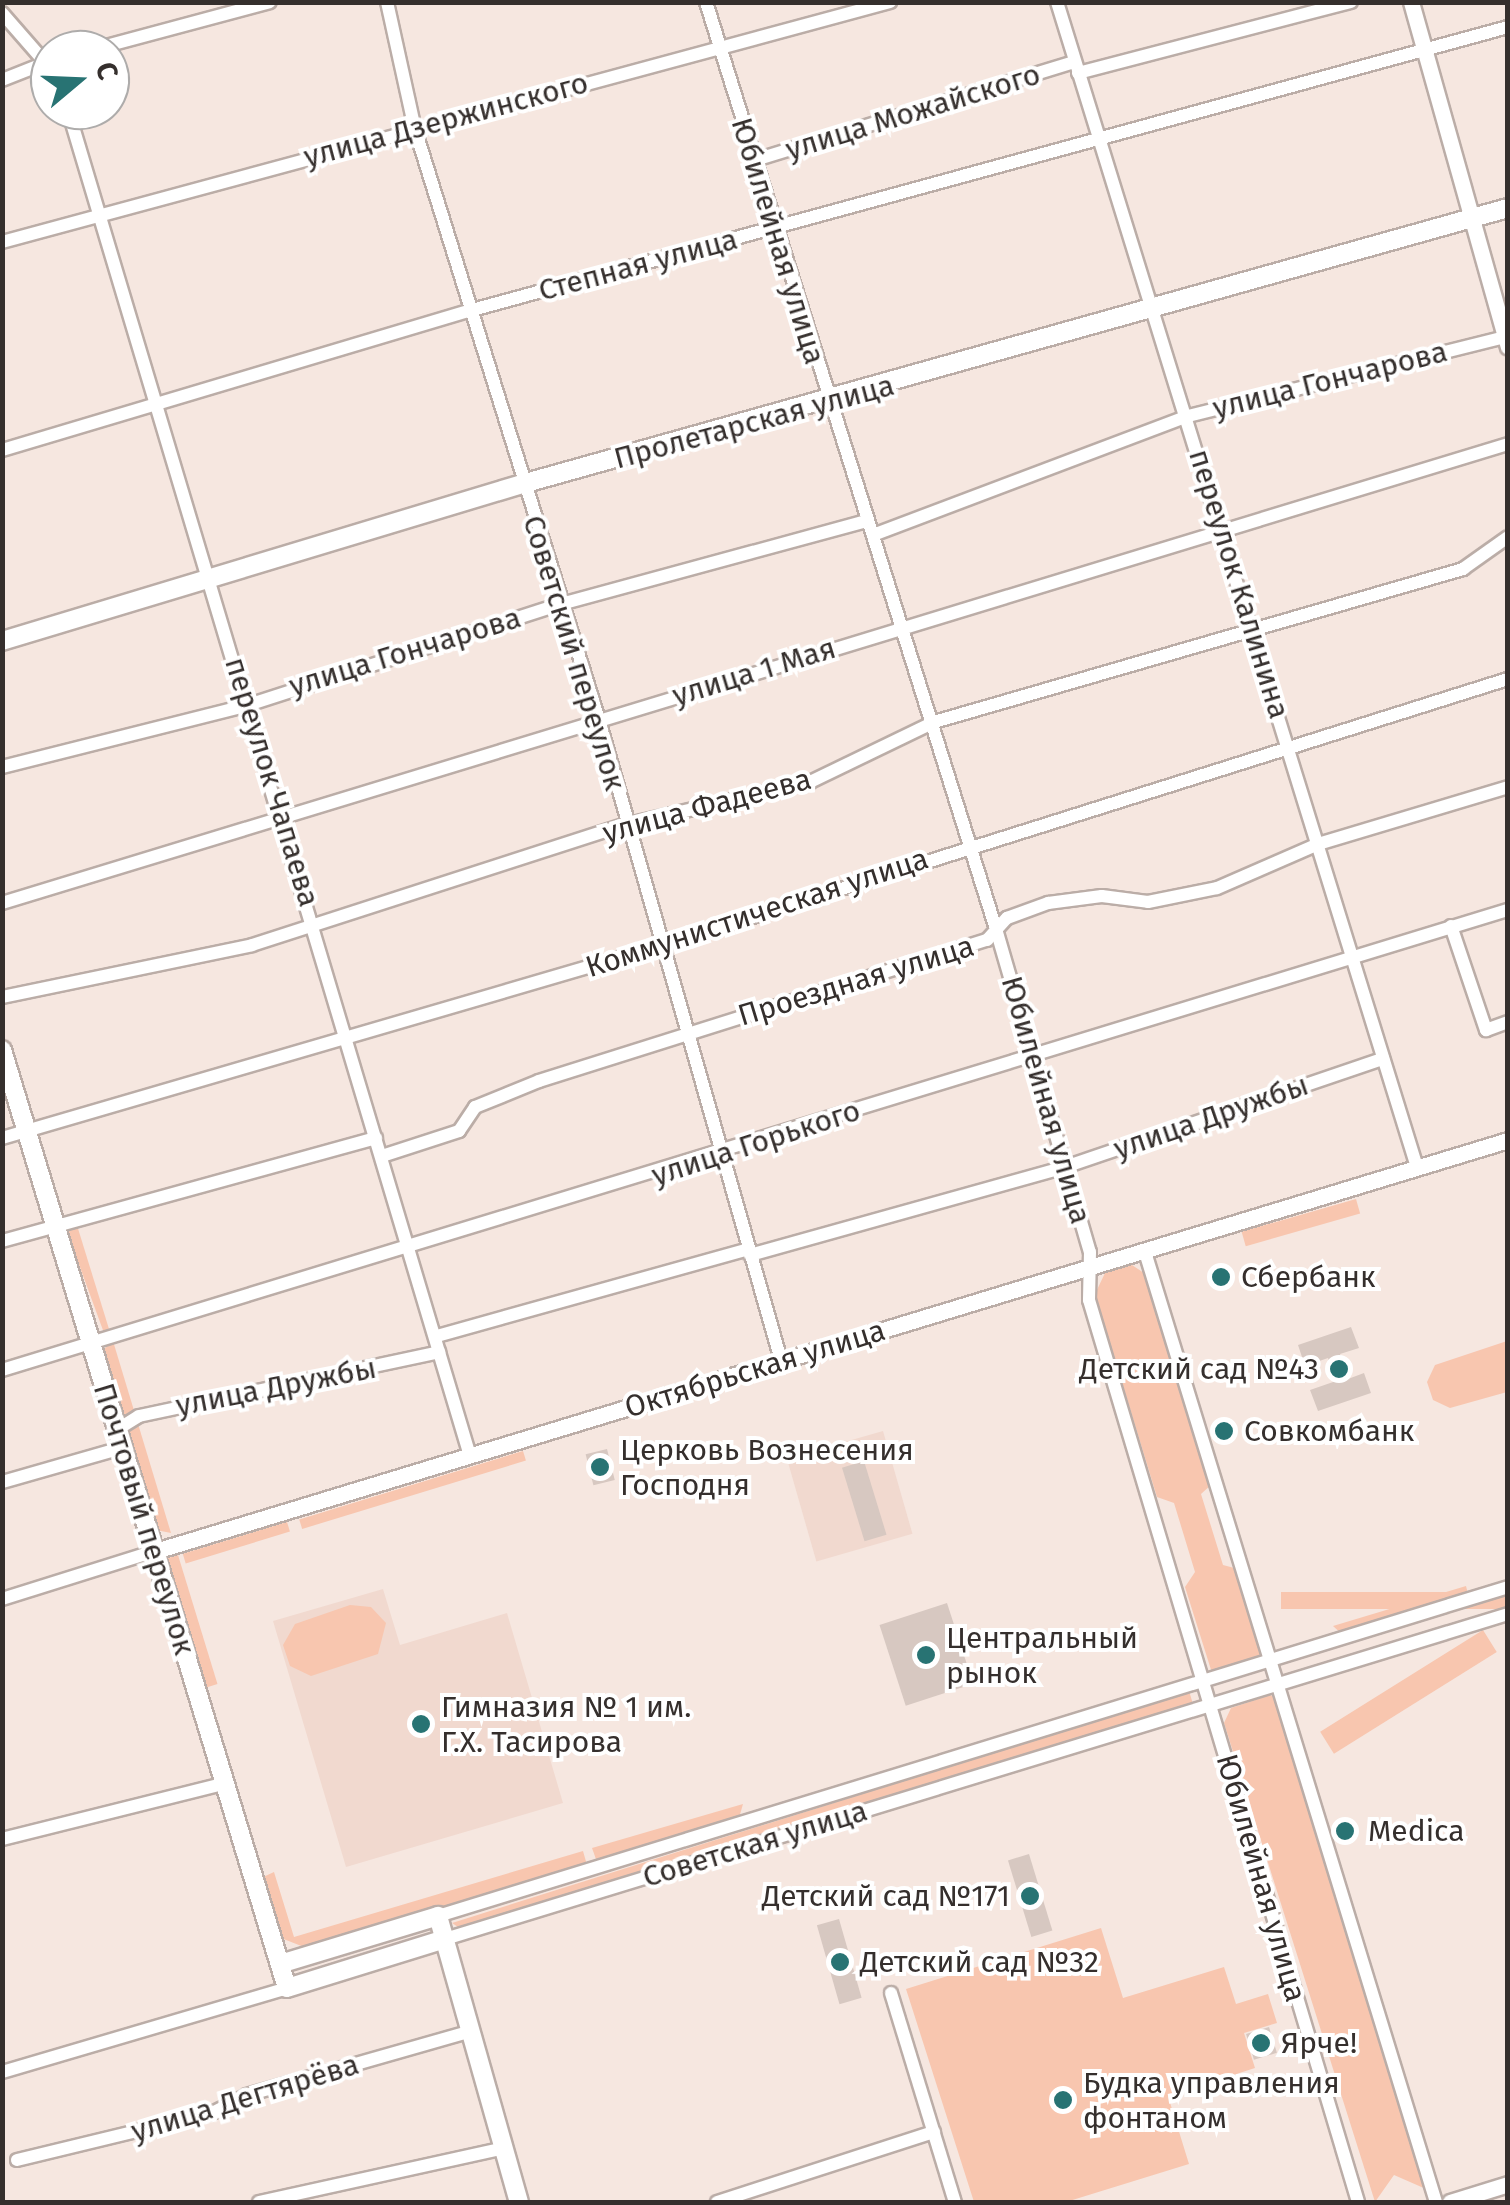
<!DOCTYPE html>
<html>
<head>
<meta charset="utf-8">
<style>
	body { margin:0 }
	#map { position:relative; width:1510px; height:2205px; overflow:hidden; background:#f6e7e0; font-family:"Fira Sans",sans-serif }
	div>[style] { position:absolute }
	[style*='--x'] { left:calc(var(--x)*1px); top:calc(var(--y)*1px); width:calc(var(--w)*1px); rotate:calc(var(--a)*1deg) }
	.built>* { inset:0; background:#f1d9cf; transform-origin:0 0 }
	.green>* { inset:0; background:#f8c6af; transform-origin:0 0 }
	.building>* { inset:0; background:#d7c8c1; transform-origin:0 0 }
	.roads { filter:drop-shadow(2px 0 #bbada7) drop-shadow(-2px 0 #bbada7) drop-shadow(0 2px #bbada7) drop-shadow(0 -2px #bbada7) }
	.minor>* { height:12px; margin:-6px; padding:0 6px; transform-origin:6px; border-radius:6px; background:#fff }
	.tertiary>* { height:15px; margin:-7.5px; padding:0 7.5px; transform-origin:7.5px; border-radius:7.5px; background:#fff }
	.secondary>* { height:18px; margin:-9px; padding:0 9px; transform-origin:9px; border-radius:9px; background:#fff }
	.dots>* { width:28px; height:28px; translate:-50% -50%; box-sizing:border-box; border:5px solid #fff; border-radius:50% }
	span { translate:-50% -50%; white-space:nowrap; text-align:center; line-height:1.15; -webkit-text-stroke:8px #fff; paint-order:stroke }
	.street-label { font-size:30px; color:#352f2d }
	.poi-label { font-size:30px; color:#352f2d }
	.left { translate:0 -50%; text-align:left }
	.right { translate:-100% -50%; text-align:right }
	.frame { position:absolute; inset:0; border:5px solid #352f2d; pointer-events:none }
	.north { position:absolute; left:30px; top:30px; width:100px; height:100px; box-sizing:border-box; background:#fff; border:2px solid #aeacab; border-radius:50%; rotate:71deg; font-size:28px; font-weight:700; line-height:40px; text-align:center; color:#352f2d }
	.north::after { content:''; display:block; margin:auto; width:35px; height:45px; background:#287373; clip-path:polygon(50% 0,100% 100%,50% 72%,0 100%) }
</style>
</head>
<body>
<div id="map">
	<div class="built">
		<i style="left:883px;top:1431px;width:107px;height:100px;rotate:74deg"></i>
		<i style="clip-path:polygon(383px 1589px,400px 1645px,507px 1613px,563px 1803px,346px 1867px,273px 1621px)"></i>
	</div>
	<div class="green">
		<i style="left:1356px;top:1199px;width:15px;height:119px;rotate:74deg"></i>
		<i style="clip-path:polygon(76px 1222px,109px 1329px,104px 1333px,66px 1229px)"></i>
		<i style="clip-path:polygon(1132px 1265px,1147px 1275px,1212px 1484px,1201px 1494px,1223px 1565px,1238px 1569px,1265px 1656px,1212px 1673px,1185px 1587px,1195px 1572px,1174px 1503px,1157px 1497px,1095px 1294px,1105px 1273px)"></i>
		<i style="clip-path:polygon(113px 1341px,171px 1533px,156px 1530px,101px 1352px)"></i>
		<i style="clip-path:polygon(1507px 1341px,1507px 1392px,1450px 1408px,1433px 1400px,1427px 1382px,1435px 1365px)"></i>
		<i style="left:523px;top:1451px;width:10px;height:234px;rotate:73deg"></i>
		<i style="left:287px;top:1522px;width:10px;height:109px;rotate:73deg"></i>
		<i style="left:178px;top:1555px;width:135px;height:15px;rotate:73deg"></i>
		<i style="clip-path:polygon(1466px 1586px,1468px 1594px,1344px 1636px,1333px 1626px)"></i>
		<i style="left:1507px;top:1592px;width:17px;height:226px;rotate:90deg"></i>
		<i style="clip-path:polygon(350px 1605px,371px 1607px,386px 1623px,378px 1654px,311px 1676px,290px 1666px,283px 1645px,295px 1624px)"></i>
		<i style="left:1483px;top:1630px;width:26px;height:192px;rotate:58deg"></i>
		<i style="clip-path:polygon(1189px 1691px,1193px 1704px,461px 1929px,452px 1923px)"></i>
		<i style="clip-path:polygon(1270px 1695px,1279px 1699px,1426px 2189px,1394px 2175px,1375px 2202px,1224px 1723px,1231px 1708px)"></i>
		<i style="clip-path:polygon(743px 1804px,739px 1818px,597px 1862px,592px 1848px)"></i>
		<i style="clip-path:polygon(583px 1851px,587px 1865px,309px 1949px,281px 1938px,261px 1878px,274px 1872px,294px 1937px)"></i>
		<i style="clip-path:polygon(1101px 1928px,1123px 1998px,1224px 1967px,1236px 2004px,1268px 1994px,1277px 2023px,1244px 2033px,1255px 2068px,1168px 2096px,1189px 2164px,1066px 2202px,974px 2202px,906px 1989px)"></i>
	</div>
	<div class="building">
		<i style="clip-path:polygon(1351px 1327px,1359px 1348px,1340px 1354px,1348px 1379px,1364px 1373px,1371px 1393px,1318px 1411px,1310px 1390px,1336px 1381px,1328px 1358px,1305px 1366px,1298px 1345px)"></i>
		<i style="left:607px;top:1449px;width:32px;height:22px;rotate:76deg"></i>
		<i style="left:864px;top:1461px;width:77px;height:23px;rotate:73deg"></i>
		<i style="left:947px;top:1603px;width:85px;height:71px;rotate:72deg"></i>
		<i style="left:1029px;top:1854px;width:80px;height:22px;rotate:73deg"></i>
		<i style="left:839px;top:1919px;width:82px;height:23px;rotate:74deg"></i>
		<i style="left:1269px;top:2027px;width:27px;height:24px;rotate:73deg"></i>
	</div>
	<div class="roads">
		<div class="minor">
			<i style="--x:387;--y:2;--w:130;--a:77.6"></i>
			<i style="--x:415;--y:129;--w:619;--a:72.71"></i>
			<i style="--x:599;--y:720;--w:665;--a:74.13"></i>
			<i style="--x:706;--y:2;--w:971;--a:72.63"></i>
			<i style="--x:996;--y:929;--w:336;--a:73.8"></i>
			<i style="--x:1090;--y:1252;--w:48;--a:91.2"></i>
			<i style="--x:1089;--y:1300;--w:941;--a:73.39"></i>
			<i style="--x:1057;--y:2;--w:1219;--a:72.83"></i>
			<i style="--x:2;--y:13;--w:73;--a:48.9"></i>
			<i style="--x:91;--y:50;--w:185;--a:-15"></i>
			<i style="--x:1078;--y:73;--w:282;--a:-14.6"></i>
			<i style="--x:2;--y:80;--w:52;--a:-21.6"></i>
			<i style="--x:68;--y:110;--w:1405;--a:73.37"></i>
			<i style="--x:752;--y:161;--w:337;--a:-17.1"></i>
			<i style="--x:2;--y:242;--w:920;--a:-15.12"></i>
			<i style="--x:2;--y:450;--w:490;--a:-16.6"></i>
			<i style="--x:472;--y:310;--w:1074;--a:-15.28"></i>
			<i style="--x:873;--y:535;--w:337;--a:-20.7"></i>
			<i style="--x:1188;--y:416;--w:330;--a:-14"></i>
			<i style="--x:2;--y:767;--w:254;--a:-14.1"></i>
			<i style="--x:248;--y:705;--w:329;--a:-17.9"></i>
			<i style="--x:561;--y:604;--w:316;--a:-15.2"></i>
			<i style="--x:2;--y:903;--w:1574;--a:-16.95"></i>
			<i style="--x:1451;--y:926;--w:110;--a:71.4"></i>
			<i style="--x:1486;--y:1030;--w:23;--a:-20"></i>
			<i style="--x:2;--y:997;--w:255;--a:-11.7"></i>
			<i style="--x:252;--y:945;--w:391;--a:-17.9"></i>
			<i style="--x:624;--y:825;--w:191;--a:-13"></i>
			<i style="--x:810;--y:782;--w:138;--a:-25.8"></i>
			<i style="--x:934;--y:722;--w:551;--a:-16.13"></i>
			<i style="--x:1463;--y:569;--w:55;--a:-35.4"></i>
			<i style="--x:2;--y:1138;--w:685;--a:-16.27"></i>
			<i style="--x:660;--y:946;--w:889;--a:-17.48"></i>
			<i style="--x:382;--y:1156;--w:81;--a:-18"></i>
			<i style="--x:459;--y:1131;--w:29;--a:-56"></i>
			<i style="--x:475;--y:1107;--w:69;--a:-22.1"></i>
			<i style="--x:539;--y:1081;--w:470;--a:-17.5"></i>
			<i style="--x:987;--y:940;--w:30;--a:-48"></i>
			<i style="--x:1007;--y:918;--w:44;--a:-20.1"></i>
			<i style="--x:1048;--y:903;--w:54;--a:-7.4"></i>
			<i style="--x:1102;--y:896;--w:46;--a:7.4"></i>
			<i style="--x:1148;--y:902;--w:70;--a:-11.5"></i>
			<i style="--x:1217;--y:888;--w:110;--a:-23.5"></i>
			<i style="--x:1318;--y:844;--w:198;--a:-16.7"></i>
			<i style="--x:2;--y:1241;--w:388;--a:-15.4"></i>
			<i style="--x:1145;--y:1252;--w:994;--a:72.97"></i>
			<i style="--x:750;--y:1255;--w:327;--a:-15.6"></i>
			<i style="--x:1065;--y:1167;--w:336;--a:-18.8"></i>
			<i style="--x:437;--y:1336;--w:321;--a:-15.6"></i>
			<i style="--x:2;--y:1370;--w:1575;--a:-16.99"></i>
			<i style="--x:115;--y:1431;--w:28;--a:-32"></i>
			<i style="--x:139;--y:1416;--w:307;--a:-12"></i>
			<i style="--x:2;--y:1482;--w:124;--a:-15.9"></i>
			<i style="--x:2;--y:1599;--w:157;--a:-17.4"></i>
			<i style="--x:2;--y:1839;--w:228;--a:-14"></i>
			<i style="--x:438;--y:1916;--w:1119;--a:-17.09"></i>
			<i style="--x:445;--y:1939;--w:1112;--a:-17"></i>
			<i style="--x:891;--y:1993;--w:219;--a:73"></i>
			<i style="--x:2;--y:2072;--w:297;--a:-16.4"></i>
			<i style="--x:17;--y:2160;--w:201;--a:-13.6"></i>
			<i style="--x:212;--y:2113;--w:39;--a:-27"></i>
			<i style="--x:247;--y:2095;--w:233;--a:-15.9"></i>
			<i style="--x:259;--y:2202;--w:252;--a:-12.4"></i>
			<i style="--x:717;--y:2202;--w:228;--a:-17.9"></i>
		</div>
		<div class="tertiary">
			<i style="--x:1411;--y:2;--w:358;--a:74.3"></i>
			<i style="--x:152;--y:1552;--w:1417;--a:-16.9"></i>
			<i style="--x:1450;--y:2202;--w:61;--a:-17.2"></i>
		</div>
		<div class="secondary">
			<i style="--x:2;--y:641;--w:543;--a:-16.8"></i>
			<i style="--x:522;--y:484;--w:1024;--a:-15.64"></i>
			<i style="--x:2;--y:1050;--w:980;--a:73.1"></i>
			<i style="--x:287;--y:1988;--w:165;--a:-17.2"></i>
			<i style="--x:280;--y:1964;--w:165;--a:-16.9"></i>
			<i style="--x:438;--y:1916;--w:297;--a:74.2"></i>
		</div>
	</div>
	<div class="dots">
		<i style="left:1221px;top:1277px;background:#287373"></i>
		<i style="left:1339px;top:1369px;background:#287373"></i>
		<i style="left:1224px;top:1431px;background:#287373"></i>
		<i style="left:600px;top:1467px;background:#287373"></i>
		<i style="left:926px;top:1655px;background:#287373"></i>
		<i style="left:421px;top:1724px;background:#287373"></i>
		<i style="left:1345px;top:1831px;background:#287373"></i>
		<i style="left:1030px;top:1896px;background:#287373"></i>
		<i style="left:840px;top:1962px;background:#287373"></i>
		<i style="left:1261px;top:2043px;background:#287373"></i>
		<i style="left:1063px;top:2100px;background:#287373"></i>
	</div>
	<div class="street-label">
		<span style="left:913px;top:112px;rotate:-17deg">улица Можайского</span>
		<span style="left:446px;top:120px;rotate:-15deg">улица Дзержинского</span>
		<span style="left:778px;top:241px;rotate:73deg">Юбилейная улица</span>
		<span style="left:638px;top:265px;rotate:-15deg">Степная улица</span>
		<span style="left:1330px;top:380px;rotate:-14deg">улица Гончарова</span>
		<span style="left:754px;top:422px;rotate:-15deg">Пролетарская улица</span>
		<span style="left:1239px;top:584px;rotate:73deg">переулок Калинина</span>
		<span style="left:405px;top:652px;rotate:-17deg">улица Гончарова</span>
		<span style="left:574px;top:653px;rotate:73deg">Советский переулок</span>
		<span style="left:754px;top:672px;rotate:-17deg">улица 1 Мая</span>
		<span style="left:272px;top:782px;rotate:73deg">переулок Чапаева</span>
		<span style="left:707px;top:806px;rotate:-15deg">улица Фадеева</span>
		<span style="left:757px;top:913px;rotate:-18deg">Коммунистическая улица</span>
		<span style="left:856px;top:981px;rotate:-17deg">Проездная улица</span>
		<span style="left:1046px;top:1100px;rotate:74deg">Юбилейная улица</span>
		<span style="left:1211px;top:1117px;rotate:-19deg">улица Дружбы</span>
		<span style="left:756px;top:1143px;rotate:-18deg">улица Горького</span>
		<span style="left:755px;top:1369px;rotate:-17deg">Октябрьская улица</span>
		<span style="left:276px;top:1387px;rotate:-11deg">улица Дружбы</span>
		<span style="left:144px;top:1519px;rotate:73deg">Почтовый переулок</span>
		<span style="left:755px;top:1844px;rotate:-17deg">Советская улица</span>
		<span style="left:1261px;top:1878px;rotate:74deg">Юбилейная улица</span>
		<span style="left:245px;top:2098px;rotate:-17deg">улица Дегтярёва</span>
	</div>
	<div class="poi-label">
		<span class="left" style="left:1241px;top:1277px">Сбербанк</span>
		<span class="right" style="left:1319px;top:1369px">Детский сад №43</span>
		<span class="left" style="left:1244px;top:1431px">Совкомбанк</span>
		<span class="left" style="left:620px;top:1467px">Церковь Вознесения<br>Господня</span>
		<span class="left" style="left:946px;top:1655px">Центральный<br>рынок</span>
		<span class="left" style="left:441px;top:1724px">Гимназия № 1 им.<br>Г.Х. Тасирова</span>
		<span class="left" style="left:1368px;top:1831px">Mеdica</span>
		<span class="right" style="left:1010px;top:1896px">Детский сад №171</span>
		<span class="left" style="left:860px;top:1962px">Детский сад №32</span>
		<span class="left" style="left:1281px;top:2043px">Ярче!</span>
		<span class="left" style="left:1083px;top:2100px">Будка управления<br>фонтаном</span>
	</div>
	<div class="frame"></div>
	<div class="north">С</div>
</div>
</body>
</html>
